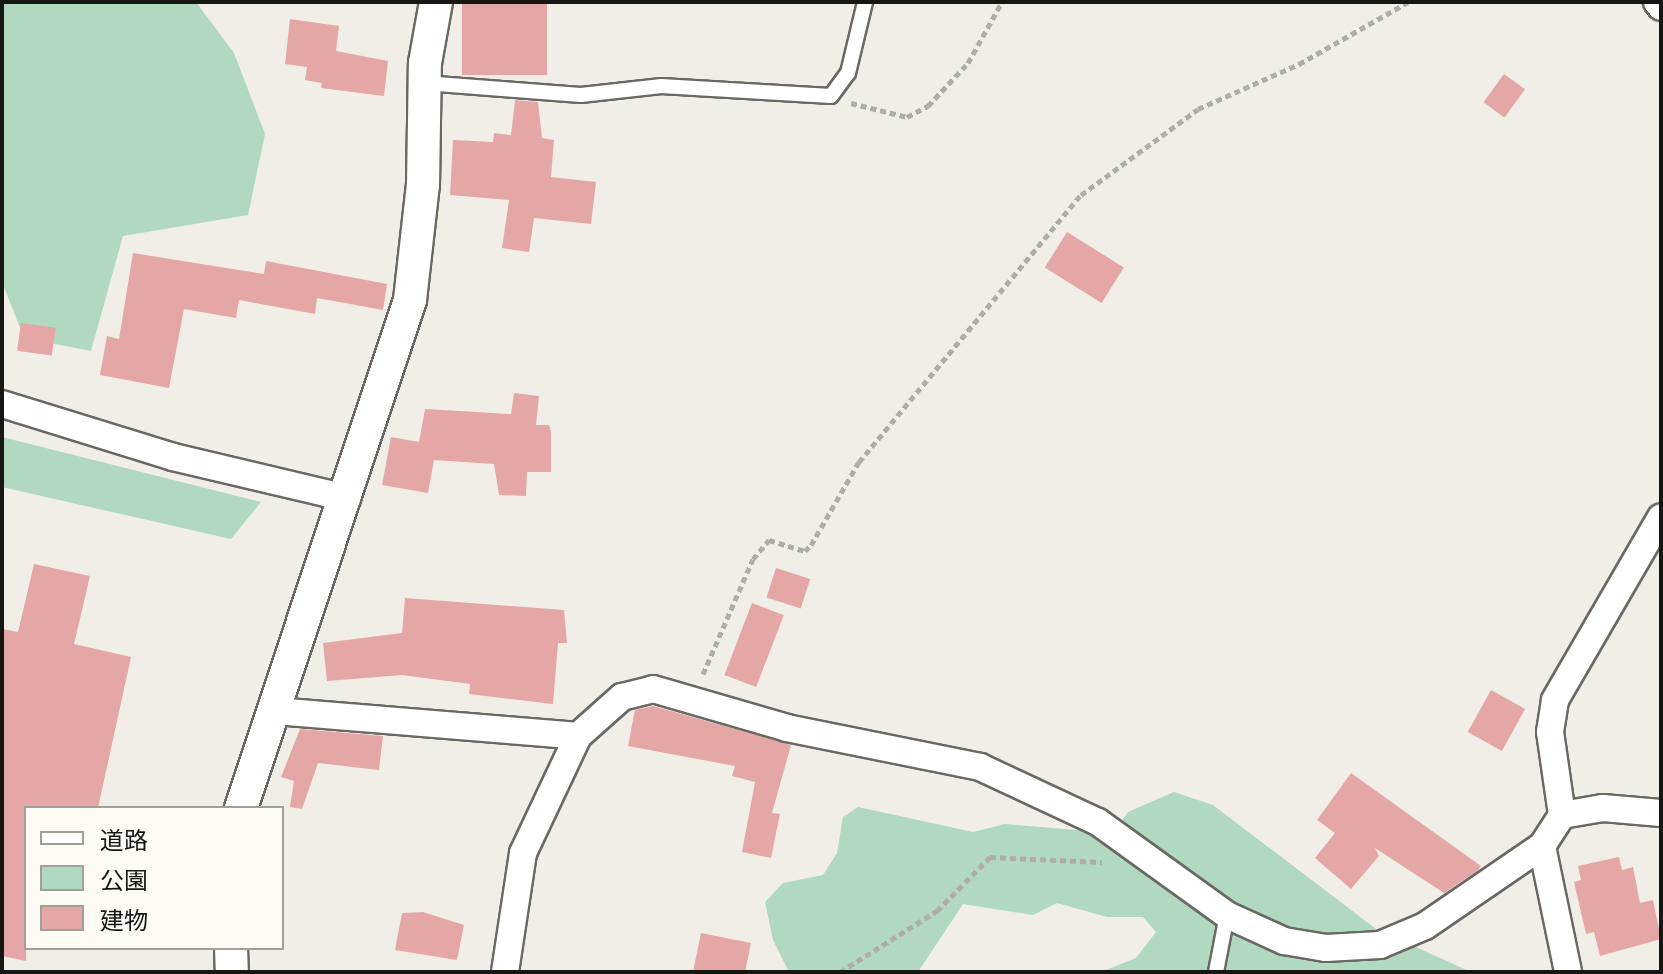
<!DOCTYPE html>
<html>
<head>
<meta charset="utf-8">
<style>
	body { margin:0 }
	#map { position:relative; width:1663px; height:974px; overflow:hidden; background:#f0eee7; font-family:"Roboto Condensed","Noto Sans JP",sans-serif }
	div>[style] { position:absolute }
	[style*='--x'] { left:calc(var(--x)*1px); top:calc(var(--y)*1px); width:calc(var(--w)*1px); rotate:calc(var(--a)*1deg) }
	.green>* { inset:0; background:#b0d9c0 }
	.building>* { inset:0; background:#e4a7a5; transform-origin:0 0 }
	.path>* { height:5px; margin-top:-2.5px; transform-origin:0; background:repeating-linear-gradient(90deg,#aeada7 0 6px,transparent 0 10px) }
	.roads { filter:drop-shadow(2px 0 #6a6862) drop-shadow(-2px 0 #6a6862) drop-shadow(0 2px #6a6862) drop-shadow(0 -2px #6a6862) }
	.service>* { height:14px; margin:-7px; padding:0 7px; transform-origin:7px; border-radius:7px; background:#fff }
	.minor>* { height:26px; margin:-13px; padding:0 13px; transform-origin:13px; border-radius:13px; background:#fff }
	.tertiary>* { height:32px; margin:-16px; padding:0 16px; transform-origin:16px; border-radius:16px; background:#fff }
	span { translate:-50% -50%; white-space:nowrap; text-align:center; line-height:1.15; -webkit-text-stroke:8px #fdfbf4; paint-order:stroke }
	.frame { position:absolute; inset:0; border:4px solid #161613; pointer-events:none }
	.legend { position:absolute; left:24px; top:806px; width:260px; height:144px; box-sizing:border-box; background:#fdfbf4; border:2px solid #a19f9a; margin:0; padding:10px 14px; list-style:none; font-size:24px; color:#161613 }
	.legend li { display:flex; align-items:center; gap:16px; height:40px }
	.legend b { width:40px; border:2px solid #a19f9a }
</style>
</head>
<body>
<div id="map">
	<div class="green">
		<i style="clip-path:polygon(2px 2px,196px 2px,234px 53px,265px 134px,248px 215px,123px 236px,91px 351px,24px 338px,2px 282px)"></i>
		<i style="clip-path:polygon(2px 437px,261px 502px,231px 539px,2px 487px)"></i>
		<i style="clip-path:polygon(1174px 792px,1213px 805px,1376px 929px,1471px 972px,1101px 972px,1136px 958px,1156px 932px,1143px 917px,1107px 917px,1057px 903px,1033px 915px,963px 904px,918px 972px,789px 972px,773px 940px,765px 902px,783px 883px,823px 875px,837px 853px,843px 817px,858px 807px,973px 832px,1005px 824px,1113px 833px,1128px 812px)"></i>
	</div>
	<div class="building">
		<i style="left:462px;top:2px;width:85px;height:73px"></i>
		<i style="clip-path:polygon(290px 19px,339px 26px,336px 51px,388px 61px,384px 96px,321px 88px,322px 83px,305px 80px,307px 67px,285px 64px)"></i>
		<i style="left:1504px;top:74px;width:26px;height:35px;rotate:36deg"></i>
		<i style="clip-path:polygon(515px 100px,538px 102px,542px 138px,554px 140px,551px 177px,596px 182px,591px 224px,534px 218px,529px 252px,502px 248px,509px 200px,450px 195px,453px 140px,493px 142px,494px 133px,511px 135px)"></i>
		<i style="left:1067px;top:232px;width:67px;height:42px;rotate:32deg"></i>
		<i style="clip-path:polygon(133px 253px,264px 274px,266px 261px,387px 284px,383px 310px,317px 298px,315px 314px,239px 300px,236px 318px,184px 309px,169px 388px,100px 375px,107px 336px,119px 339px)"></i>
		<i style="left:21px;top:323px;width:35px;height:28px;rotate:8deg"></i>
		<i style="clip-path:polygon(514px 393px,539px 396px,536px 425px,549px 425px,551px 432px,551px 472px,527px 472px,526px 496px,499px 495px,494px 464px,434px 460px,428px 493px,382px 485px,391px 437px,419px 442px,425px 409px,511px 414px)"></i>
		<i style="clip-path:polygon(34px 564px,90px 576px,74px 644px,131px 657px,98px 808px,26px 808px,26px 961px,2px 956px,2px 629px,18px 632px)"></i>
		<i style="left:776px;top:568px;width:36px;height:31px;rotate:18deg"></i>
		<i style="clip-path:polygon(405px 598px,564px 610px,567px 643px,558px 643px,553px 704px,469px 694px,470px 684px,402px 675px,327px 681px,323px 643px,402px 633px)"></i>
		<i style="left:752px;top:603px;width:34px;height:77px;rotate:21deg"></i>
		<i style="left:1491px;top:690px;width:39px;height:48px;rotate:29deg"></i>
		<i style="clip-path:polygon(653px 706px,791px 745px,772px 813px,780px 814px,771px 858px,742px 852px,755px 782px,732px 776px,735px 766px,628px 746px,635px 710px)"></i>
		<i style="clip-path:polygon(300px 729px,383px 736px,379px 770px,318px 763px,302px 809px,290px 807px,294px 781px,281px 777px)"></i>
		<i style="clip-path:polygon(1351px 773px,1481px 866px,1477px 871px,1444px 893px,1375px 848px,1379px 856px,1351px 889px,1315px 858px,1335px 833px,1317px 820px)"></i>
		<i style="clip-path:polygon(1619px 857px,1622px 870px,1633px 867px,1640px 903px,1653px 900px,1661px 939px,1600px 956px,1594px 932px,1586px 934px,1574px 882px,1581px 880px,1578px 866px)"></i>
		<i style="clip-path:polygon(423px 912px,464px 925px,457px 960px,395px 950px,402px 913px)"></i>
		<i style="clip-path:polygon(701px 933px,751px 943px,745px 972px,693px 972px)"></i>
	</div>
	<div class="path">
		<i style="--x:851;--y:103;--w:58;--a:14"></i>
		<i style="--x:907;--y:117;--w:24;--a:-28"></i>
		<i style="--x:928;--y:106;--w:59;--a:-47.1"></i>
		<i style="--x:968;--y:63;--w:70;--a:-60.9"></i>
		<i style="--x:703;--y:674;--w:125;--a:-66.5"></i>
		<i style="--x:753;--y:559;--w:25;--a:-50"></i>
		<i style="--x:769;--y:540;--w:38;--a:17"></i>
		<i style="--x:805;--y:551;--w:8;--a:-45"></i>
		<i style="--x:811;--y:545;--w:96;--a:-60"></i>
		<i style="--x:859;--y:462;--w:347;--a:-50.3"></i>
		<i style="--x:1081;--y:195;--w:145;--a:-36.3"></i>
		<i style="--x:1198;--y:109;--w:111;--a:-24"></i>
		<i style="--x:1299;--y:64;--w:125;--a:-29.6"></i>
		<i style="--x:840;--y:972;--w:115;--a:-32.2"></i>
		<i style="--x:937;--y:911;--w:76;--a:-45.5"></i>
		<i style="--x:990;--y:857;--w:112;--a:2.6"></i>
	</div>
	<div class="roads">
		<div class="service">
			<i style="--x:424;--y:83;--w:157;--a:4.4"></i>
			<i style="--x:581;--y:95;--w:81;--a:-6.4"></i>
			<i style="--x:661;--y:86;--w:170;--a:3.4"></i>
			<i style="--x:831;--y:96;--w:29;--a:-54"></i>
			<i style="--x:848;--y:73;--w:73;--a:-76.5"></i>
			<i style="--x:1216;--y:972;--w:58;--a:-79.1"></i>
		</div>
		<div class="minor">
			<i style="--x:1657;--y:2;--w:6;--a:51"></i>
			<i style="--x:2;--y:404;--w:179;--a:17.2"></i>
			<i style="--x:173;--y:457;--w:179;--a:13.3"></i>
			<i style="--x:276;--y:711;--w:303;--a:4.7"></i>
			<i style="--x:1562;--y:815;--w:42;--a:-9.7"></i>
			<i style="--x:1603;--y:808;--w:58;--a:4.9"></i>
			<i style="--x:1542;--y:846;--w:129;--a:78.3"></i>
			<i style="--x:505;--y:972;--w:120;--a:-81.4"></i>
			<i style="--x:523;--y:853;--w:129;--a:-64.8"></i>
			<i style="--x:578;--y:736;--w:59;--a:-41.6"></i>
			<i style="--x:622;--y:697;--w:32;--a:-14"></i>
			<i style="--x:653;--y:689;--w:140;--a:16.2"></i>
			<i style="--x:787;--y:728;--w:197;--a:11.4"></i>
			<i style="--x:980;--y:767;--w:130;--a:25"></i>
			<i style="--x:1098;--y:822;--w:159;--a:35.8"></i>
			<i style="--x:1227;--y:915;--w:63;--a:24.5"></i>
			<i style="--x:1284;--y:941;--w:43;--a:9.5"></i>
			<i style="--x:1326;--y:948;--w:54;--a:-3.2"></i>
			<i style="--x:1380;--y:945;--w:49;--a:-22.9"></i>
			<i style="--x:1425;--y:926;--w:142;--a:-34.4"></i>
			<i style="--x:1542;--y:846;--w:37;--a:-57"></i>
			<i style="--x:1562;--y:815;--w:84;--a:-98.2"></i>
			<i style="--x:1550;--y:732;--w:32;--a:-81"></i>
			<i style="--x:1555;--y:700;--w:211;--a:-59.9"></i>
		</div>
		<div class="tertiary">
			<i style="--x:241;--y:808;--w:535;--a:-71.6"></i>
			<i style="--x:410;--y:300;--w:116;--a:-83.6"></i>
			<i style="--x:423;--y:185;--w:122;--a:-89.1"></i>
			<i style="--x:425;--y:63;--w:62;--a:-79.8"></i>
			<i style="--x:231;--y:948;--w:24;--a:88"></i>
		</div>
	</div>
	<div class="frame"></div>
	<ul class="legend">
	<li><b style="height:10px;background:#fff"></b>道路</li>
	<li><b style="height:22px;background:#b0d9c0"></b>公園</li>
	<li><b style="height:22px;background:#e4a7a5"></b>建物</li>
	</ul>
</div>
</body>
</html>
